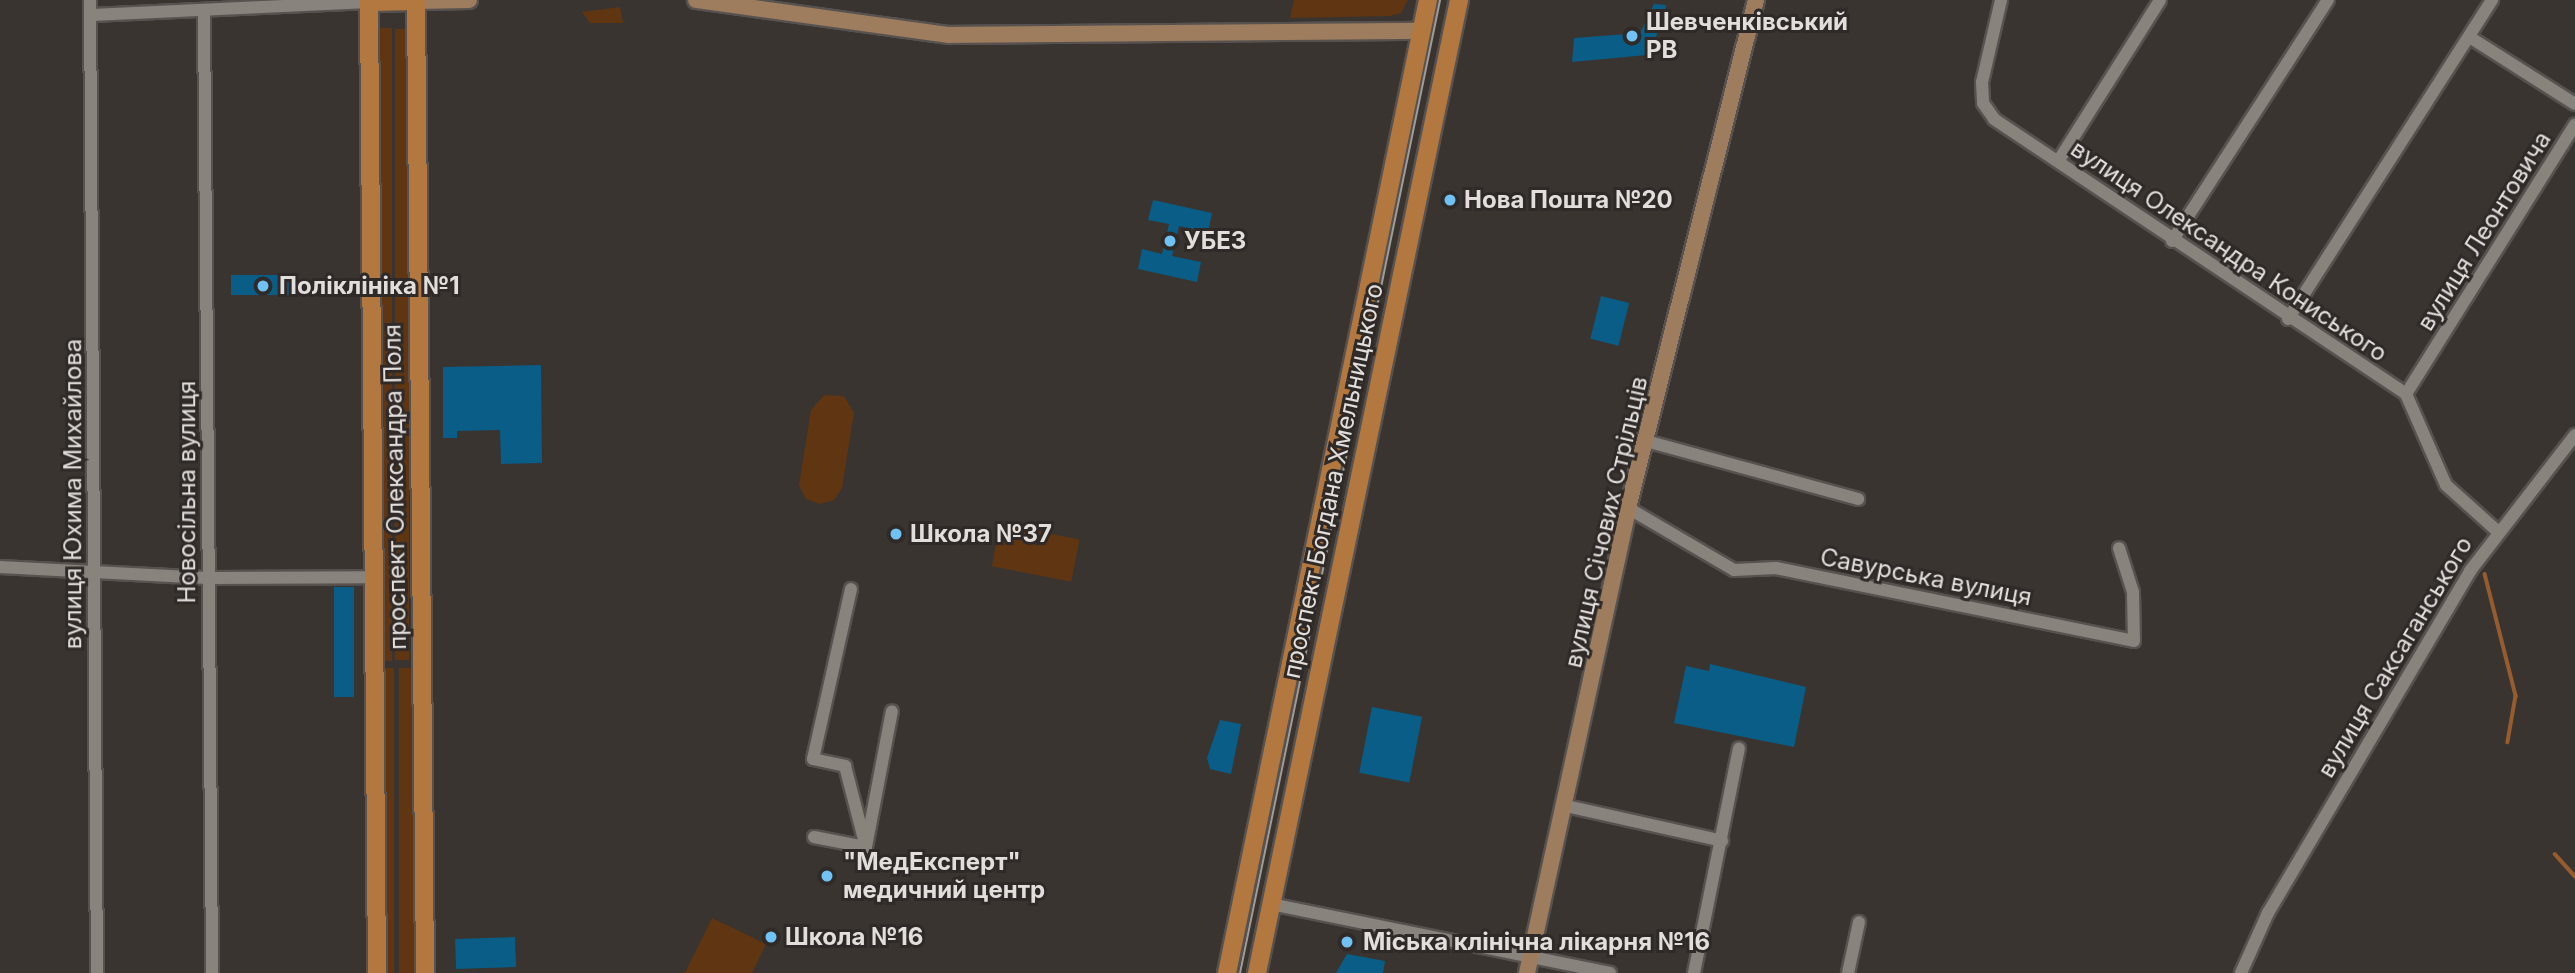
<!DOCTYPE html>
<html>
<head>
<meta charset="utf-8">
<style>
	body { margin:0 }
	#map { position:relative; width:2575px; height:973px; overflow:hidden; background:#393430; font-family:Inter,sans-serif }
	div>[style] { position:absolute }
	[style*='--x'] { left:calc(var(--x)*1px); top:calc(var(--y)*1px); width:calc(var(--w)*1px); rotate:calc(var(--a)*1deg) }
	.green>* { inset:0; background:#603512; transform-origin:0 0 }
	.stream>* { height:3.5px; margin:-1.75px; padding:0 1.75px; transform-origin:1.75px; border-radius:1.75px; background:#965c2f }
	.building>* { inset:0; background:#095d86; transform-origin:0 0 }
	.roads { filter:drop-shadow(2px 0 #57524f) drop-shadow(-2px 0 #57524f) drop-shadow(0 2px #57524f) drop-shadow(0 -2px #57524f) }
	.street>* { height:12px; margin:-6px; padding:0 6px; transform-origin:6px; border-radius:6px; background:#89837e }
	.secondary>* { height:16px; margin:-8px; padding:0 8px; transform-origin:8px; border-radius:8px; background:#9e7d5e }
	.primary>* { height:18px; margin:-9px; padding:0 9px; transform-origin:9px; border-radius:9px; background:#b3783f }
	.tram>* { height:2px; margin:-1px; padding:0 1px; transform-origin:1px; border-radius:1px; background:#9f9c99 }
	.dots>* { width:19px; height:19px; translate:-50% -50%; box-sizing:border-box; border:4px solid #2f2a27; border-radius:50% }
	span { translate:-50% -50%; white-space:nowrap; text-align:center; line-height:1.15; -webkit-text-stroke:6px #2f2a27; paint-order:stroke }
	.poi-label { font-size:24px; color:#e1dedc; font-weight:700 }
	.left { translate:0 -50%; text-align:left }
	.street-label { font-size:24px; color:#e1dedc }
</style>
</head>
<body>
<div id="map">
	<div class="green">
		<i style="clip-path:polygon(1294px 0,1408px 0,1401px 13px,1390px 16px,1290px 18px)"></i>
		<i style="clip-path:polygon(620px 7px,623px 23px,590px 23px,582px 12px)"></i>
		<i style="left:379px;top:28px;width:13px;height:633px"></i>
		<i style="left:395px;top:29px;width:14px;height:631px"></i>
		<i style="clip-path:polygon(824px 395px,844px 396px,854px 413px,842px 488px,834px 500px,820px 504px,806px 499px,799px 485px,811px 410px)"></i>
		<i style="left:1000px;top:524px;width:81px;height:43px;rotate:11deg"></i>
		<i style="left:381px;top:668px;width:13px;height:305px"></i>
		<i style="left:399px;top:668px;width:15px;height:305px"></i>
		<i style="clip-path:polygon(712px 918px,766px 944px,752px 973px,685px 973px)"></i>
	</div>
	<div class="stream">
		<i style="--x:2485;--y:574;--w:126;--a:75.7"></i>
		<i style="--x:2516;--y:696;--w:47;--a:99.9"></i>
		<i style="--x:2555;--y:854;--w:30;--a:48"></i>
	</div>
	<div class="building">
		<i style="clip-path:polygon(1654px 4px,1666px 5px,1665px 16px,1655px 39px,1646px 40px,1647px 55px,1572px 62px,1574px 38px,1640px 33px)"></i>
		<i style="clip-path:polygon(1153px 200px,1212px 213px,1208px 232px,1179px 226px,1172px 256px,1201px 262px,1197px 282px,1138px 269px,1142px 249px,1162px 254px,1169px 224px,1148px 220px)"></i>
		<i style="left:295px;top:275px;width:20px;height:64px;rotate:90deg"></i>
		<i style="left:1601px;top:296px;width:29px;height:44px;rotate:14deg"></i>
		<i style="clip-path:polygon(541px 365px,542px 463px,501px 464px,500px 430px,457px 431px,457px 438px,443px 438px,443px 367px)"></i>
		<i style="left:334px;top:587px;width:20px;height:110px"></i>
		<i style="clip-path:polygon(1710px 664px,1806px 687px,1794px 747px,1674px 723px,1686px 666px,1709px 671px)"></i>
		<i style="left:1372px;top:707px;width:51px;height:67px;rotate:11deg"></i>
		<i style="clip-path:polygon(1220px 720px,1241px 724px,1231px 774px,1210px 769px,1207px 758px)"></i>
		<i style="left:515px;top:937px;width:30px;height:60px;rotate:88deg"></i>
		<i style="clip-path:polygon(1347px 954px,1385px 961px,1383px 973px,1336px 973px)"></i>
	</div>
	<div class="roads">
		<div class="street">
			<i style="--x:90;--y:0;--w:973;--a:89.59"></i>
			<i style="--x:2001;--y:0;--w:84;--a:103"></i>
			<i style="--x:1982;--y:82;--w:21;--a:87"></i>
			<i style="--x:1983;--y:103;--w:19;--a:55"></i>
			<i style="--x:1994;--y:119;--w:495;--a:33.7"></i>
			<i style="--x:2406;--y:394;--w:99;--a:66.3"></i>
			<i style="--x:2446;--y:485;--w:67;--a:42"></i>
			<i style="--x:204;--y:10;--w:963;--a:89.52"></i>
			<i style="--x:92;--y:15;--w:277;--a:-2.7"></i>
			<i style="--x:2471;--y:38;--w:123;--a:32.4"></i>
			<i style="--x:2059;--y:160;--w:189;--a:-57.7"></i>
			<i style="--x:2172;--y:241;--w:287;--a:-57.1"></i>
			<i style="--x:2288;--y:319;--w:379;--a:-57.4"></i>
			<i style="--x:2406;--y:394;--w:318;--a:-57.9"></i>
			<i style="--x:1646;--y:441;--w:220;--a:15.3"></i>
			<i style="--x:1628;--y:508;--w:123;--a:30.3"></i>
			<i style="--x:1734;--y:570;--w:42;--a:-2.7"></i>
			<i style="--x:1776;--y:568;--w:365;--a:11.5"></i>
			<i style="--x:2134;--y:641;--w:49;--a:-91.2"></i>
			<i style="--x:2133;--y:592;--w:46;--a:-107.7"></i>
			<i style="--x:0;--y:567;--w:208;--a:3"></i>
			<i style="--x:208;--y:578;--w:165;--a:-0.3"></i>
			<i style="--x:851;--y:589;--w:174;--a:102.6"></i>
			<i style="--x:813;--y:759;--w:33;--a:12"></i>
			<i style="--x:845;--y:766;--w:84;--a:75.5"></i>
			<i style="--x:866;--y:847;--w:138;--a:-79.2"></i>
			<i style="--x:1566;--y:806;--w:160;--a:12.6"></i>
			<i style="--x:814;--y:837;--w:53;--a:10.9"></i>
			<i style="--x:1271;--y:904;--w:346;--a:11.5"></i>
			<i style="--x:1694;--y:973;--w:229;--a:-78.7"></i>
			<i style="--x:1848;--y:973;--w:52;--a:-77.8"></i>
			<i style="--x:2241;--y:973;--w:66;--a:-65.8"></i>
			<i style="--x:2268;--y:913;--w:397;--a:-59.4"></i>
			<i style="--x:2470;--y:571;--w:172;--a:-52.3"></i>
		</div>
		<div class="secondary">
			<i style="--x:696;--y:0;--w:255;--a:7.9"></i>
			<i style="--x:949;--y:35;--w:472;--a:-0.5"></i>
			<i style="--x:416;--y:1;--w:53;--a:-1.1"></i>
			<i style="--x:1527;--y:973;--w:476;--a:-77.7"></i>
			<i style="--x:1628;--y:508;--w:524;--a:-75.86"></i>
		</div>
		<div class="primary">
			<i style="--x:369;--y:0;--w:973;--a:89.53"></i>
			<i style="--x:416;--y:0;--w:973;--a:89.47"></i>
			<i style="--x:369;--y:2;--w:47;--a:-1.2"></i>
			<i style="--x:1227;--y:973;--w:994;--a:-78.33"></i>
			<i style="--x:1257;--y:973;--w:994;--a:-78.27"></i>
		</div>
	</div>
	<div class="tram">
		<i style="--x:1240;--y:973;--w:993;--a:-78.38"></i>
	</div>
	<div class="dots">
		<i style="left:1632px;top:36px;background:#70c1f4"></i>
		<i style="left:1450px;top:200px;background:#70c1f4"></i>
		<i style="left:1170px;top:241px;background:#70c1f4"></i>
		<i style="left:263px;top:286px;background:#70c1f4"></i>
		<i style="left:896px;top:534px;background:#70c1f4"></i>
		<i style="left:827px;top:876px;background:#70c1f4"></i>
		<i style="left:771px;top:937px;background:#70c1f4"></i>
		<i style="left:1347px;top:942px;background:#70c1f4"></i>
	</div>
	<div class="poi-label">
		<span class="left" style="left:1646px;top:36px">Шевченківський<br>РВ</span>
		<span class="left" style="left:1464px;top:200px">Нова Пошта №20</span>
		<span class="left" style="left:1184px;top:241px">УБЕЗ</span>
		<span class="left" style="left:279px;top:286px">Поліклініка №1</span>
		<span class="left" style="left:910px;top:534px">Школа №37</span>
		<span class="left" style="left:843px;top:876px">"МедЕксперт"<br>медичний центр</span>
		<span class="left" style="left:785px;top:937px">Школа №16</span>
		<span class="left" style="left:1363px;top:942px">Міська клінічна лікарня №16</span>
	</div>
	<div class="street-label">
		<span style="left:2484px;top:231px;rotate:-58deg">вулиця Леонтовича</span>
		<span style="left:2229px;top:251px;rotate:34deg">вулиця Олександра Кониського</span>
		<span style="left:1333px;top:481px;rotate:-78deg">проспект Богдана Хмельницького</span>
		<span style="left:395px;top:487px;rotate:-91deg">проспект Олександра Поля</span>
		<span style="left:187px;top:492px;rotate:-90deg">Новосільна вулиця</span>
		<span style="left:73px;top:494px;rotate:-90deg">вулиця Юхима Михайлова</span>
		<span style="left:1606px;top:522px;rotate:-77deg">вулиця Січових Стрільців</span>
		<span style="left:1926px;top:577px;rotate:11deg">Савурська вулиця</span>
		<span style="left:2395px;top:657px;rotate:-59deg">вулиця Саксаганського</span>
	</div>
</div>
</body>
</html>
